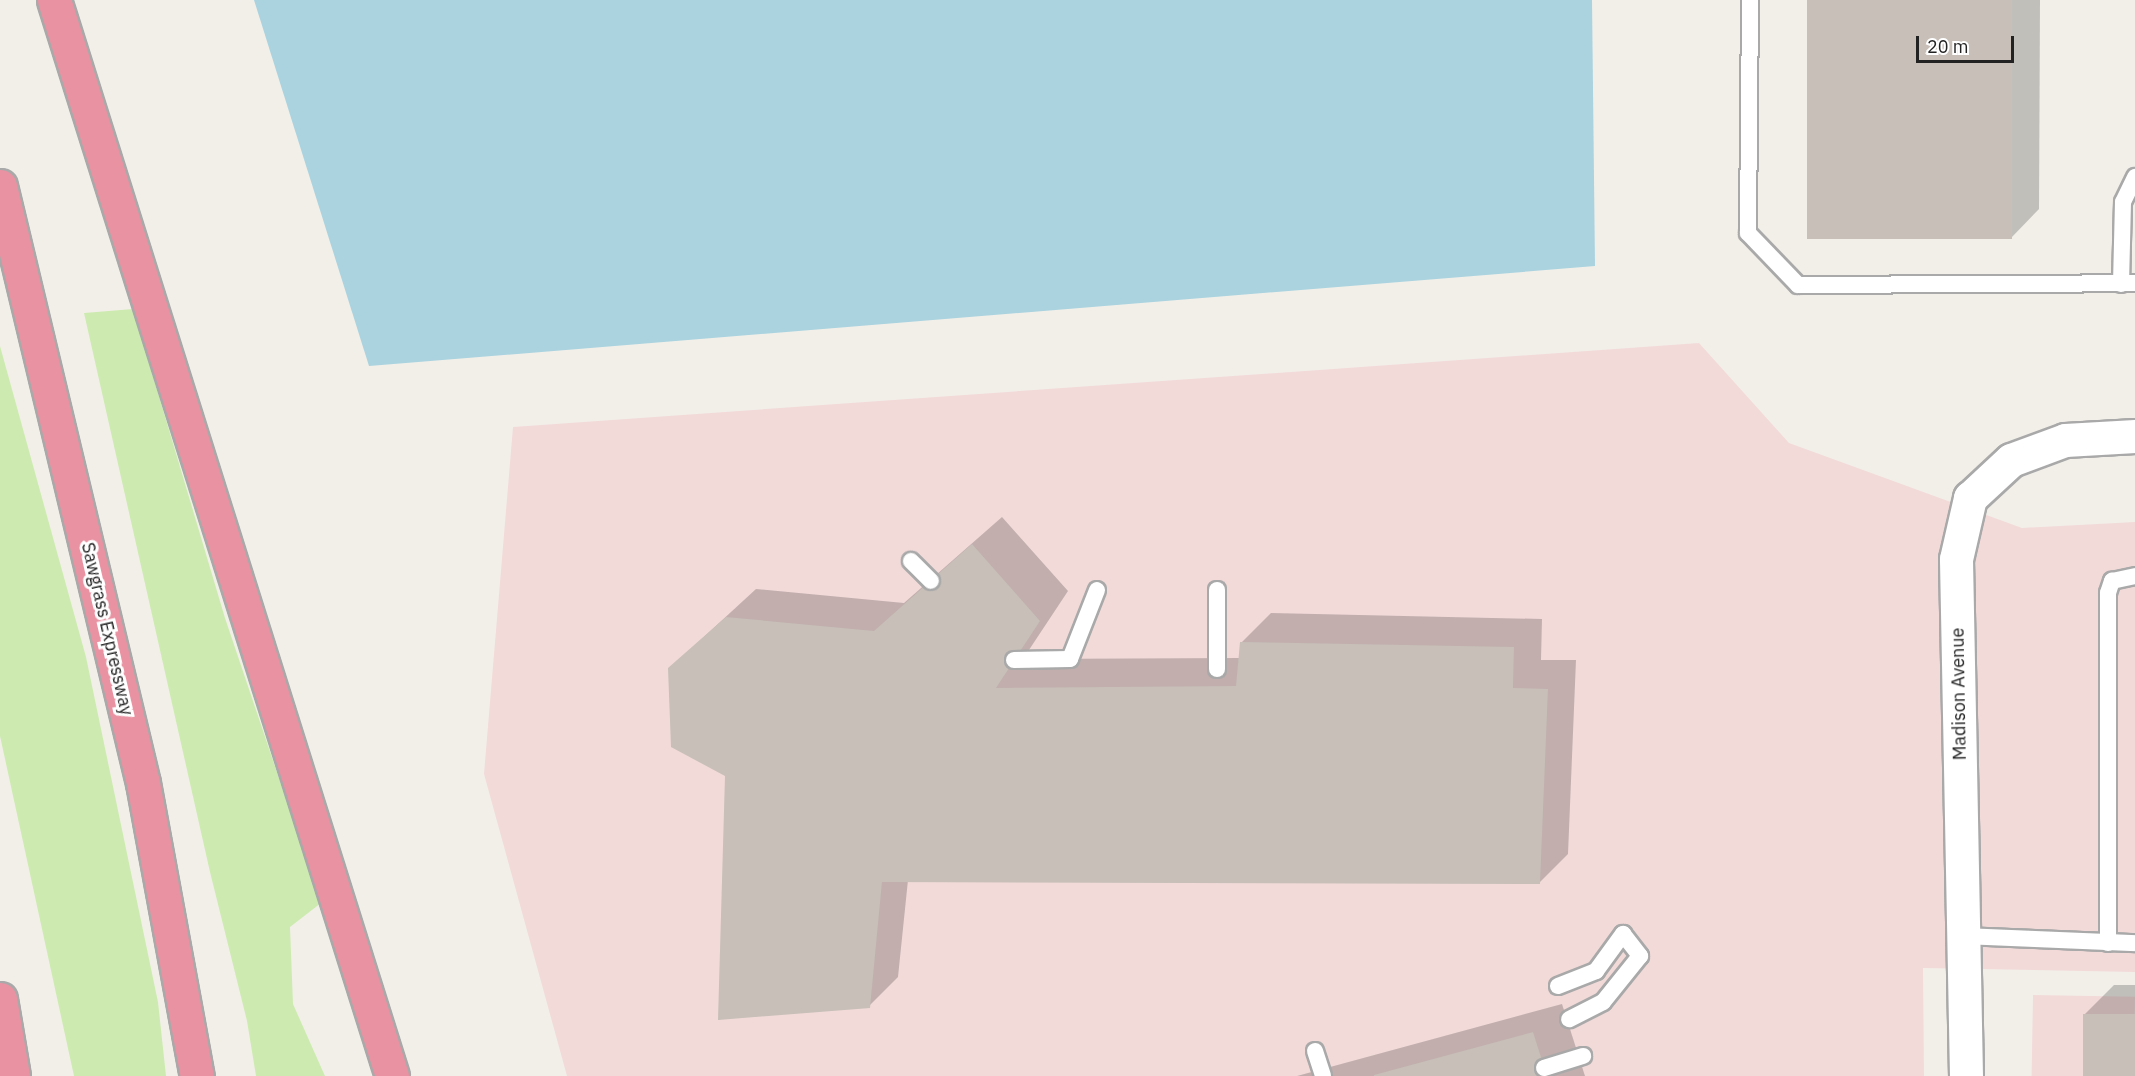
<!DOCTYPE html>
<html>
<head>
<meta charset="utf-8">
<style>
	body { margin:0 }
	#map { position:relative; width:2135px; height:1076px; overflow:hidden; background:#f2efe9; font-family:"IBM Plex Sans",sans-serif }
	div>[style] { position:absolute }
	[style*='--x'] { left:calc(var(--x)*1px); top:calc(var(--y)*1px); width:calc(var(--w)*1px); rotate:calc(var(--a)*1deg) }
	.commercial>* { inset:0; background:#f2dad9; transform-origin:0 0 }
	.grass>* { inset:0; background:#cdebb0 }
	.water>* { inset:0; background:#aad3df }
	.shadow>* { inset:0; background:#0003 }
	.building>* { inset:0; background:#c7bfb8; transform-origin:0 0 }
	.roads { filter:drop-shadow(2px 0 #a9a9a9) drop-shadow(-2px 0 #a9a9a9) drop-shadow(0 2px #a9a9a9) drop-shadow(0 -2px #a9a9a9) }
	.lane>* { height:16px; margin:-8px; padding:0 8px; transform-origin:8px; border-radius:8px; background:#fff }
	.street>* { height:33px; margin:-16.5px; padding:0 16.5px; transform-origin:16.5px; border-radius:16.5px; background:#fff }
	.highway>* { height:33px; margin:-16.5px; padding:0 16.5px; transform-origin:16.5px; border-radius:16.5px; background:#e892a2 }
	span { translate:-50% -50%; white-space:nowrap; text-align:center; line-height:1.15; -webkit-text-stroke:6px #fff; paint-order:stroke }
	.street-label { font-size:18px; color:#222 }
	.scale { position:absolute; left:1916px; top:36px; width:98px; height:27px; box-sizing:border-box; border:3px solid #222; border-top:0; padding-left:8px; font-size:18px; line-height:21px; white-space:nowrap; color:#222; -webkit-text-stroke:4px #fff; paint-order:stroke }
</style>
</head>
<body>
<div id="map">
	<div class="commercial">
		<i style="clip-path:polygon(1699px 343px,1789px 443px,2022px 528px,2135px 522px,2135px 972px,1923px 968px,1924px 1076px,567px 1076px,484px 774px,513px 427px)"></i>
		<i style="left:2033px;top:995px;width:102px;height:81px;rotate:1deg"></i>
	</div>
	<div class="grass">
		<i style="clip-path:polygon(133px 309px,225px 618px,321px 903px,290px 927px,293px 1004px,325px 1076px,256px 1076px,247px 1021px,210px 872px,84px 313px)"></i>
		<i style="clip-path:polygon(0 346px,86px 657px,158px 1002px,166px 1076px,74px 1076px,0 736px)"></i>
	</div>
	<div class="water">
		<i style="clip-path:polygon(254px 0,1592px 0,1595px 266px,369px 366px)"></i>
	</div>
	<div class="shadow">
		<i style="clip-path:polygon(1808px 0,2040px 0,2039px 209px,2011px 238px)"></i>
		<i style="clip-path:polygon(1002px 517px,1068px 591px,1023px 659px,1240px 658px,1242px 642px,1271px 613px,1542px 619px,1541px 660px,1576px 660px,1568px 854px,1539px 883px,908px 880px,898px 977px,869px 1006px,726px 775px,669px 669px,756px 589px,904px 603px)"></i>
		<i style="clip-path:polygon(2114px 985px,2135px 985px,2135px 1076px,2085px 1076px,2085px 1014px)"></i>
		<i style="clip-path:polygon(1562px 1004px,1585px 1076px,1297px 1076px)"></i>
	</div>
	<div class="building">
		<i style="left:1807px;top:0;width:205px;height:239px"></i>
		<i style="clip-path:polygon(972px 544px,1040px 621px,996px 688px,1236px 686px,1240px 642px,1514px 647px,1513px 688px,1548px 689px,1540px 884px,882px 882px,870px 1008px,718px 1020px,725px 776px,671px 747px,668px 668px,726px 617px,874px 631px)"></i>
		<i style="left:2083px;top:1014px;width:52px;height:62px"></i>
		<i style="clip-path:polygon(1533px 1032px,1547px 1076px,1374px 1076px,1374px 1075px)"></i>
	</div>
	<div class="roads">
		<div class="lane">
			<i style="--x:1750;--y:0;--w:233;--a:90.5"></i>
			<i style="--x:1748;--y:233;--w:72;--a:46.1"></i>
			<i style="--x:1798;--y:285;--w:337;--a:-0.3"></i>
			<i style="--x:2121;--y:284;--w:82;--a:-88.6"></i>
			<i style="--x:2123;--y:202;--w:28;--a:-64"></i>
			<i style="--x:911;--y:561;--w:28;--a:45"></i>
			<i style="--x:1217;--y:590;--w:79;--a:90"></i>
			<i style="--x:1014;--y:660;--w:56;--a:-1"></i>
			<i style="--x:1070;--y:659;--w:74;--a:-68.6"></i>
			<i style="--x:1965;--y:936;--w:170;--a:2.4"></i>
			<i style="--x:2108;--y:943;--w:350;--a:-90"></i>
			<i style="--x:2108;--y:593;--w:13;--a:-72"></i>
			<i style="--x:2112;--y:581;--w:24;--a:-12"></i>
			<i style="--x:1558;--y:986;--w:41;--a:-21.5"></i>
			<i style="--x:1596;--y:971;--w:46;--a:-53.9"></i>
			<i style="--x:1623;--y:934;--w:28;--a:52"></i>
			<i style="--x:1640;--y:956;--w:59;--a:128.8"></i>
			<i style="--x:1603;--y:1002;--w:38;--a:153"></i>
			<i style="--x:1315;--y:1051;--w:26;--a:72"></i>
			<i style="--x:1544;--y:1068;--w:41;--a:-17.1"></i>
		</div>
		<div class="street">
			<i style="--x:1966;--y:1076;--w:517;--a:-91.11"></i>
			<i style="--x:1956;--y:559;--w:63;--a:-77.1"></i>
			<i style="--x:1970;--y:498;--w:56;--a:-42.8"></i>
			<i style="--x:2011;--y:460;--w:58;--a:-20.3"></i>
			<i style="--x:2065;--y:440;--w:70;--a:-3.3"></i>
		</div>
		<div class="highway">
			<i style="--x:54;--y:0;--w:1128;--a:72.56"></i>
			<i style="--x:0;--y:186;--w:614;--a:76.53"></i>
			<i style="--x:143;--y:783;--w:298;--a:79.6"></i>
			<i style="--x:0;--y:999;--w:78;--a:80.4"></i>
		</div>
	</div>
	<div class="street-label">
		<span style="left:107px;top:629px;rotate:77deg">Sawgrass Expressway</span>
		<span style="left:1959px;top:694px;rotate:-91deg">Madison Avenue</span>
	</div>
	<div class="scale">20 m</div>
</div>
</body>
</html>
